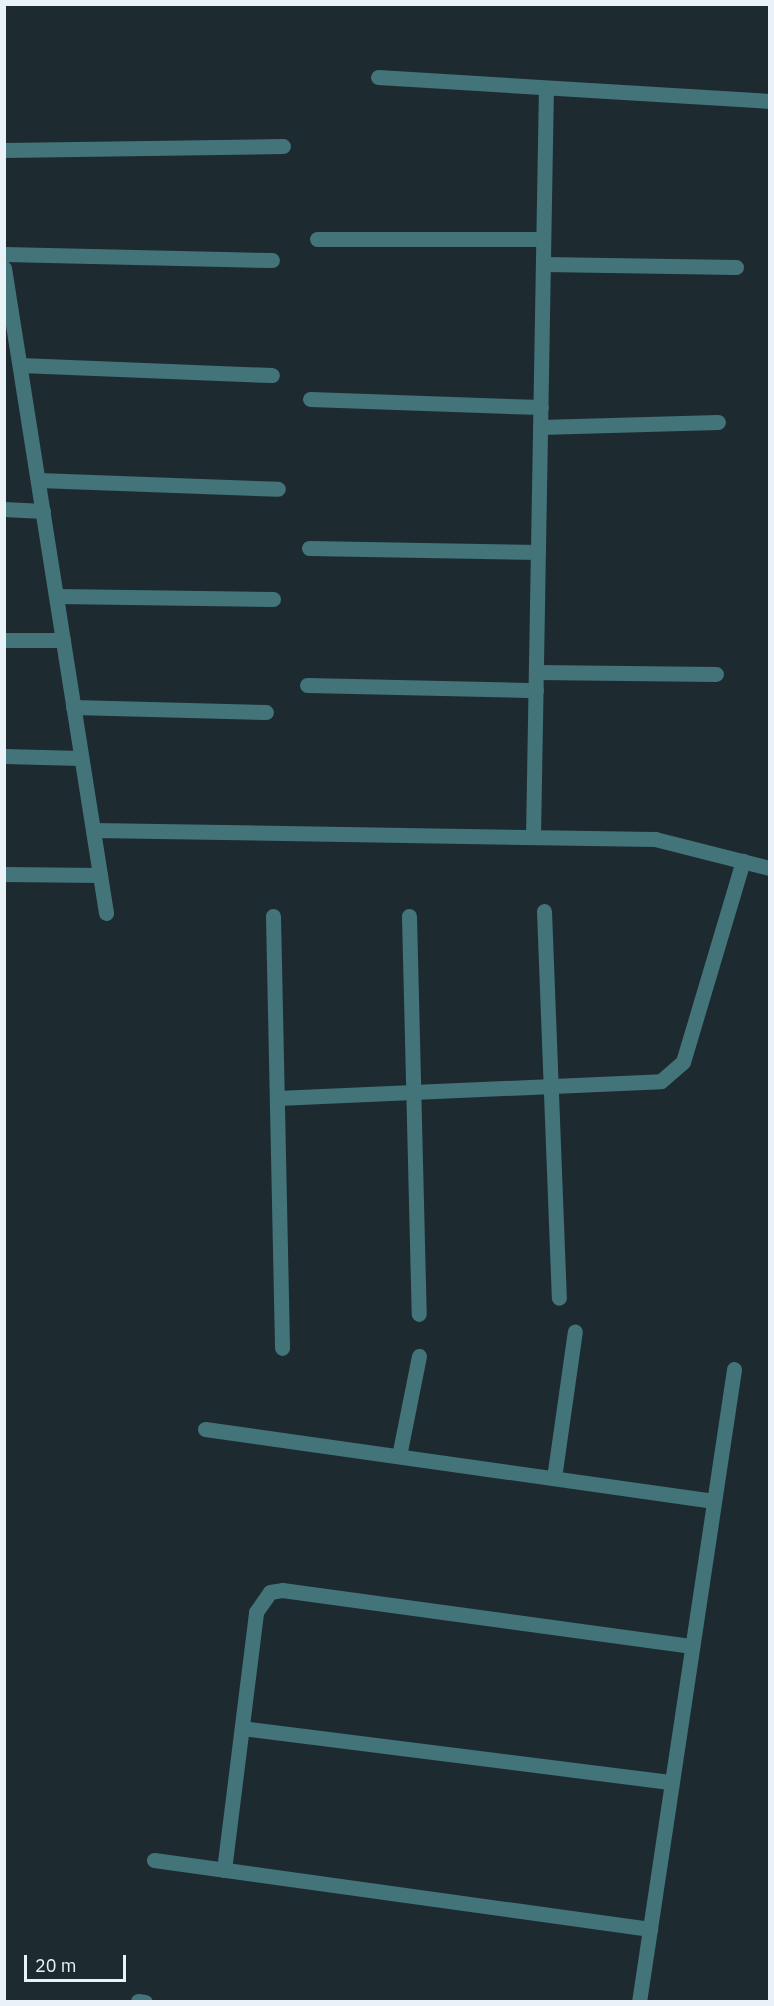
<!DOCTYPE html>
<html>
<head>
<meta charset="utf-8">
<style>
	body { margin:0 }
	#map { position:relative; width:774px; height:2006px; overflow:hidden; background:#1d2b31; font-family:"IBM Plex Sans",sans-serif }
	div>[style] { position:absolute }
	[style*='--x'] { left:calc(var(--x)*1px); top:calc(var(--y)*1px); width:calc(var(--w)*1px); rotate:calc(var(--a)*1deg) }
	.street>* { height:15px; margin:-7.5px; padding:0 7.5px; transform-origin:7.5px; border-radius:7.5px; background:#427479 }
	span { translate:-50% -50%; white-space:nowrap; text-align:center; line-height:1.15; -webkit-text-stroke:4.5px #1d2b31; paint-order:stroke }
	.frame { position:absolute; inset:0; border:6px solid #e9f2f6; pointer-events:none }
	.scale { position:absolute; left:24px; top:1955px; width:102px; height:27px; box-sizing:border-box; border:3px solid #e9f2f6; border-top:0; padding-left:8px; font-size:18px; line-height:21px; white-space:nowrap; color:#e9f2f6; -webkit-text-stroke:4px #1d2b31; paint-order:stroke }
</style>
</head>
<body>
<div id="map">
	<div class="street">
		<i style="--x:378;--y:77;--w:393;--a:3.5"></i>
		<i style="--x:4;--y:150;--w:279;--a:-0.8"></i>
		<i style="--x:317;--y:239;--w:226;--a:0"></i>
		<i style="--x:4;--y:254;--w:268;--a:1.3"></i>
		<i style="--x:543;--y:264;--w:193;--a:0.9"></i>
		<i style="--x:4;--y:268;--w:653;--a:81.01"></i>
		<i style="--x:20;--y:365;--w:252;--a:2.3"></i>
		<i style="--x:310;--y:399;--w:231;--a:2"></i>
		<i style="--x:540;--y:427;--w:178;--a:-1.6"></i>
		<i style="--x:38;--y:480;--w:240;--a:2.1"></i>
		<i style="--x:4;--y:509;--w:39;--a:3"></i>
		<i style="--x:309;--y:548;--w:229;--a:1"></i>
		<i style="--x:56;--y:596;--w:217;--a:0.8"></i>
		<i style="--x:4;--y:640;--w:59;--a:0"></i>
		<i style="--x:536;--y:672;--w:180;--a:0.6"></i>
		<i style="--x:307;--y:685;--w:229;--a:1.3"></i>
		<i style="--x:73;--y:707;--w:193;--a:1.5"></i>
		<i style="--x:4;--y:756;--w:77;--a:1.5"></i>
		<i style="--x:93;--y:830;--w:562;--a:0.92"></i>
		<i style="--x:655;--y:839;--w:119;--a:14.2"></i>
		<i style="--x:533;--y:837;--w:749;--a:-89.01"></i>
		<i style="--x:4;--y:874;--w:96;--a:0.6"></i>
		<i style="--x:544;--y:911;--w:387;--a:87.8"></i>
		<i style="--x:273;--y:916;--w:432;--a:88.8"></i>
		<i style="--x:409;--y:916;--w:398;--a:88.6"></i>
		<i style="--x:277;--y:1098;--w:384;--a:-2.5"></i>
		<i style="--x:661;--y:1081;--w:29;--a:-41"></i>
		<i style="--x:683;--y:1062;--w:210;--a:-73.4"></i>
		<i style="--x:205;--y:1429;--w:514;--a:8.05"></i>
		<i style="--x:399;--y:1456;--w:102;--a:-78.7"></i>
		<i style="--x:554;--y:1478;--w:148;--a:-81.9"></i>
		<i style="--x:242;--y:1728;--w:433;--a:7.2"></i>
		<i style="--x:154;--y:1860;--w:501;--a:7.92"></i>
		<i style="--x:224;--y:1870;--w:260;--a:-82.9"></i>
		<i style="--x:256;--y:1612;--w:24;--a:-55"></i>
		<i style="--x:270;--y:1592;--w:12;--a:-9"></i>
		<i style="--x:282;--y:1590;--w:414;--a:7.8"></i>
		<i style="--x:138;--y:2001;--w:7;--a:8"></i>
		<i style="--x:639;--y:2002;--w:640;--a:-81.46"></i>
	</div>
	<div class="frame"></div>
	<div class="scale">20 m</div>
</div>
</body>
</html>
